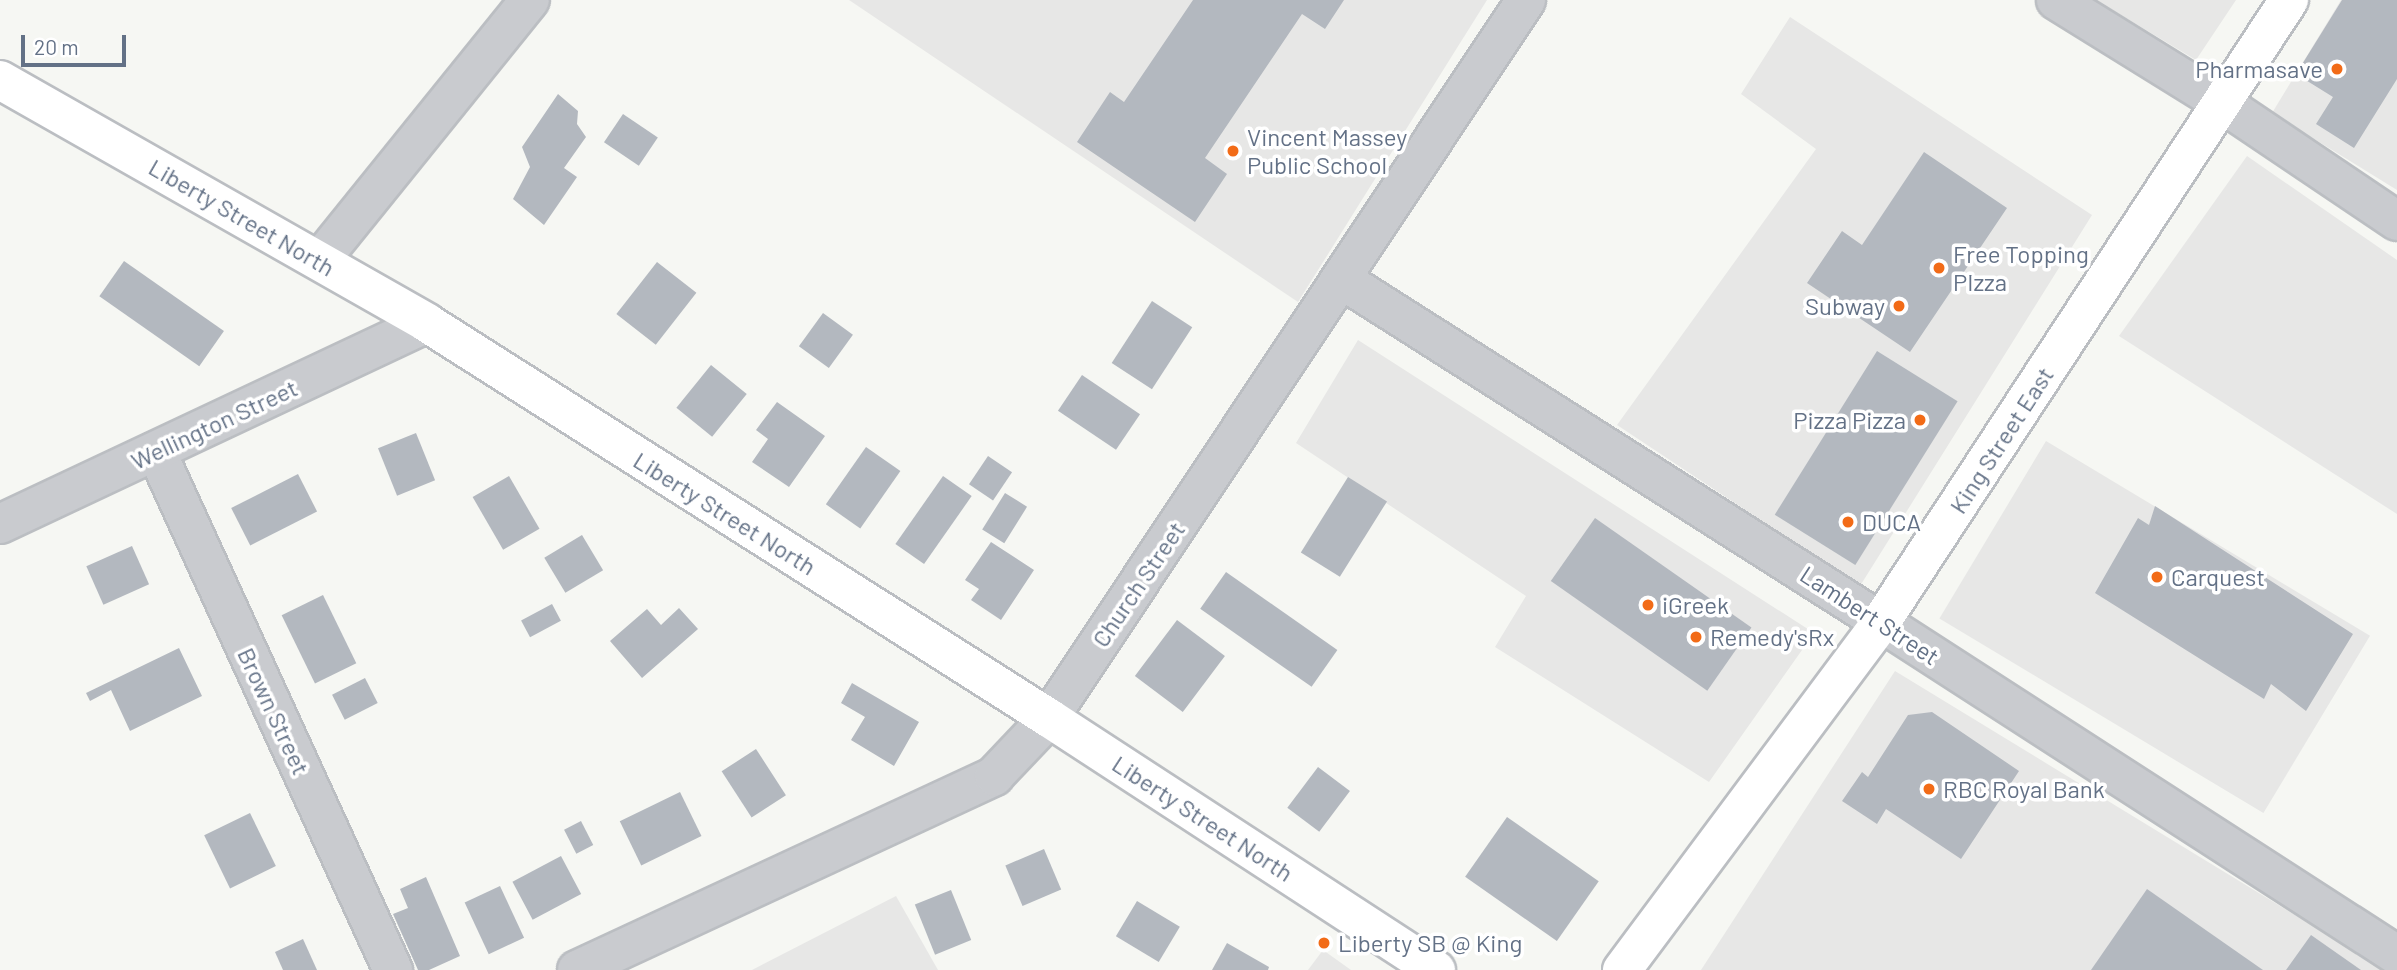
<!DOCTYPE html>
<html>
<head>
<meta charset="utf-8">
<style>
	body { margin:0 }
	#map { position:relative; width:2397px; height:970px; overflow:hidden; background:#f6f7f3; font-family:Barlow,sans-serif }
	div>[style] { position:absolute }
	[style*='--x'] { left:calc(var(--x)*1px); top:calc(var(--y)*1px); width:calc(var(--w)*1px); rotate:calc(var(--a)*1deg) }
	.built>* { inset:0; background:#e7e7e6; transform-origin:0 0 }
	.building>* { inset:0; background:#b3b8bf; transform-origin:0 0 }
	.roads { filter:drop-shadow(2px 0 #bbbec2) drop-shadow(-2px 0 #bbbec2) drop-shadow(0 2px #bbbec2) drop-shadow(0 -2px #bbbec2) }
	.minor>* { height:38px; margin:-19px; padding:0 19px; transform-origin:19px; border-radius:19px; background:#c9cbcf }
	.major>* { height:38px; margin:-19px; padding:0 19px; transform-origin:19px; border-radius:19px; background:#fff }
	.dots>* { width:19px; height:19px; translate:-50% -50%; box-sizing:border-box; border:4px solid #fff; border-radius:50% }
	span { translate:-50% -50%; white-space:nowrap; text-align:center; line-height:1.15; -webkit-text-stroke:7px #fff; paint-order:stroke }
	.poi-label { font-size:24px; color:#637186 }
	.right { translate:-100% -50%; text-align:right }
	.left { translate:0 -50%; text-align:left }
	.street-label { font-size:24px; color:#637186 }
	.scale { position:absolute; left:21px; top:35px; width:105px; height:32px; box-sizing:border-box; border:4px solid #637186; border-top:0; padding-left:9px; font-size:21px; line-height:24px; white-space:nowrap; color:#637186; -webkit-text-stroke:5px #fff; paint-order:stroke }
</style>
</head>
<body>
<div id="map">
	<div class="built">
		<i style="clip-path:polygon(849px 0,1487px 0,1298px 302px)"></i>
		<i style="clip-path:polygon(2096px 0,2236px 0,2196px 60px)"></i>
		<i style="clip-path:polygon(2341px 0,2397px 0,2397px 190px,2272px 113px)"></i>
		<i style="clip-path:polygon(1790px 17px,2092px 215px,1860px 586px,1617px 425px,1816px 149px,1741px 94px)"></i>
		<i style="clip-path:polygon(2247px 156px,2397px 260px,2397px 514px,2119px 336px)"></i>
		<i style="clip-path:polygon(1358px 340px,1814px 633px,1709px 782px,1495px 647px,1526px 596px,1296px 443px)"></i>
		<i style="left:2046px;top:441px;width:378px;height:207px;rotate:31deg"></i>
		<i style="clip-path:polygon(1895px 671px,2385px 970px,1701px 970px)"></i>
		<i style="clip-path:polygon(896px 896px,938px 970px,752px 970px)"></i>
		<i style="clip-path:polygon(1323px 950px,1351px 970px,1308px 970px)"></i>
	</div>
	<div class="building">
		<i style="clip-path:polygon(1193px 0,1344px 0,1325px 29px,1302px 14px,1205px 158px,1227px 174px,1195px 222px,1077px 142px,1110px 92px,1124px 102px)"></i>
		<i style="clip-path:polygon(2342px 0,2397px 0,2397px 79px,2354px 148px,2316px 124px,2333px 97px,2296px 74px)"></i>
		<i style="clip-path:polygon(558px 94px,578px 111px,577px 124px,586px 137px,564px 168px,577px 177px,544px 225px,513px 199px,530px 167px,522px 147px)"></i>
		<i style="left:623px;top:114px;width:42px;height:34px;rotate:34deg"></i>
		<i style="clip-path:polygon(1924px 152px,2007px 208px,1910px 352px,1807px 283px,1842px 231px,1862px 245px)"></i>
		<i style="left:124px;top:261px;width:122px;height:43px;rotate:35deg"></i>
		<i style="left:657px;top:262px;width:50px;height:66px;rotate:38deg"></i>
		<i style="left:1152px;top:301px;width:48px;height:74px;rotate:33deg"></i>
		<i style="left:823px;top:313px;width:37px;height:41px;rotate:36deg"></i>
		<i style="left:1877px;top:351px;width:95px;height:193px;rotate:32deg"></i>
		<i style="left:711px;top:365px;width:46px;height:55px;rotate:39deg"></i>
		<i style="left:1082px;top:375px;width:70px;height:43px;rotate:34deg"></i>
		<i style="clip-path:polygon(777px 402px,825px 436px,789px 487px,752px 462px,768px 439px,756px 430px)"></i>
		<i style="left:416px;top:433px;width:51px;height:41px;rotate:68deg"></i>
		<i style="left:866px;top:447px;width:42px;height:70px;rotate:35deg"></i>
		<i style="left:988px;top:456px;width:29px;height:34px;rotate:34deg"></i>
		<i style="left:298px;top:474px;width:42px;height:75px;rotate:63deg"></i>
		<i style="left:509px;top:476px;width:61px;height:42px;rotate:60deg"></i>
		<i style="left:943px;top:476px;width:35px;height:83px;rotate:35deg"></i>
		<i style="left:1348px;top:477px;width:46px;height:89px;rotate:32deg"></i>
		<i style="left:1005px;top:493px;width:26px;height:43px;rotate:32deg"></i>
		<i style="clip-path:polygon(2155px 506px,2353px 634px,2306px 711px,2271px 684px,2264px 699px,2095px 593px,2138px 518px,2149px 525px)"></i>
		<i style="left:1595px;top:518px;width:191px;height:77px;rotate:35deg"></i>
		<i style="left:582px;top:535px;width:41px;height:44px;rotate:59deg"></i>
		<i style="clip-path:polygon(991px 542px,1034px 570px,1001px 620px,971px 600px,979px 589px,965px 580px)"></i>
		<i style="left:132px;top:546px;width:42px;height:50px;rotate:66deg"></i>
		<i style="left:1226px;top:572px;width:136px;height:45px;rotate:35deg"></i>
		<i style="left:323px;top:595px;width:76px;height:46px;rotate:64deg"></i>
		<i style="left:552px;top:604px;width:19px;height:35px;rotate:62deg"></i>
		<i style="clip-path:polygon(679px 608px,698px 629px,642px 678px,610px 641px,647px 609px,661px 625px)"></i>
		<i style="left:1177px;top:620px;width:60px;height:70px;rotate:37deg"></i>
		<i style="clip-path:polygon(179px 648px,202px 696px,130px 731px,111px 690px,90px 701px,86px 693px)"></i>
		<i style="left:365px;top:678px;width:28px;height:37px;rotate:63deg"></i>
		<i style="clip-path:polygon(852px 683px,919px 722px,894px 766px,851px 740px,865px 717px,841px 703px)"></i>
		<i style="clip-path:polygon(1932px 712px,2019px 771px,1961px 859px,1886px 809px,1877px 824px,1842px 801px,1862px 772px,1868px 777px,1908px 715px)"></i>
		<i style="left:756px;top:749px;width:55px;height:41px;rotate:57deg"></i>
		<i style="left:1318px;top:767px;width:40px;height:51px;rotate:37deg"></i>
		<i style="left:680px;top:792px;width:49px;height:67px;rotate:64deg"></i>
		<i style="left:250px;top:813px;width:59px;height:51px;rotate:64deg"></i>
		<i style="left:1507px;top:817px;width:112px;height:73px;rotate:35deg"></i>
		<i style="left:581px;top:821px;width:27px;height:19px;rotate:63deg"></i>
		<i style="left:1044px;top:849px;width:44px;height:42px;rotate:67deg"></i>
		<i style="left:561px;top:856px;width:43px;height:55px;rotate:62deg"></i>
		<i style="clip-path:polygon(426px 877px,460px 956px,429px 970px,418px 970px,393px 914px,408px 908px,400px 889px)"></i>
		<i style="left:500px;top:886px;width:57px;height:39px;rotate:65deg"></i>
		<i style="clip-path:polygon(2147px 889px,2263px 970px,2091px 970px)"></i>
		<i style="left:951px;top:890px;width:54px;height:39px;rotate:68deg"></i>
		<i style="left:1137px;top:901px;width:50px;height:41px;rotate:31deg"></i>
		<i style="clip-path:polygon(2311px 935px,2361px 970px,2286px 970px)"></i>
		<i style="clip-path:polygon(303px 939px,317px 970px,283px 970px,275px 952px)"></i>
		<i style="clip-path:polygon(1227px 943px,1269px 967px,1268px 970px,1212px 970px)"></i>
	</div>
	<div class="roads">
		<div class="minor">
			<i style="--x:2056;--y:0;--w:195;--a:31.8"></i>
			<i style="--x:2222;--y:103;--w:211;--a:34"></i>
			<i style="--x:320;--y:260;--w:334;--a:-51.1"></i>
			<i style="--x:1341;--y:279;--w:640;--a:32.42"></i>
			<i style="--x:1881;--y:622;--w:614;--a:32.84"></i>
			<i style="--x:156;--y:451;--w:571;--a:65.46"></i>
			<i style="--x:0;--y:524;--w:472;--a:-25.2"></i>
			<i style="--x:577;--y:970;--w:460;--a:-24.9"></i>
			<i style="--x:994;--y:776;--w:80;--a:-46.5"></i>
			<i style="--x:1049;--y:718;--w:862;--a:-56.4"></i>
		</div>
		<div class="major">
			<i style="--x:0;--y:80;--w:491;--a:29.6"></i>
			<i style="--x:427;--y:323;--w:737;--a:32.42"></i>
			<i style="--x:1049;--y:718;--w:462;--a:33.1"></i>
			<i style="--x:1622;--y:970;--w:434;--a:-53.3"></i>
			<i style="--x:1881;--y:622;--w:744;--a:-56.74"></i>
		</div>
	</div>
	<div class="dots">
		<i style="left:2337px;top:69px;background:#f26b17"></i>
		<i style="left:1233px;top:151px;background:#f26b17"></i>
		<i style="left:1939px;top:268px;background:#f26b17"></i>
		<i style="left:1899px;top:306px;background:#f26b17"></i>
		<i style="left:1920px;top:420px;background:#f26b17"></i>
		<i style="left:1848px;top:522px;background:#f26b17"></i>
		<i style="left:2157px;top:577px;background:#f26b17"></i>
		<i style="left:1648px;top:605px;background:#f26b17"></i>
		<i style="left:1696px;top:637px;background:#f26b17"></i>
		<i style="left:1929px;top:789px;background:#f26b17"></i>
		<i style="left:1324px;top:943px;background:#f26b17"></i>
	</div>
	<div class="poi-label">
		<span class="right" style="left:2323px;top:69px">Pharmasave</span>
		<span class="left" style="left:1247px;top:151px">Vincent Massey<br>Public School</span>
		<span class="left" style="left:1953px;top:268px">Free Topping<br>PIzza</span>
		<span class="right" style="left:1885px;top:306px">Subway</span>
		<span class="right" style="left:1906px;top:420px">Pizza Pizza</span>
		<span class="left" style="left:1862px;top:522px">DUCA</span>
		<span class="left" style="left:2171px;top:577px">Carquest</span>
		<span class="left" style="left:1662px;top:605px">iGreek</span>
		<span class="left" style="left:1710px;top:637px">Remedy'sRx</span>
		<span class="left" style="left:1943px;top:789px">RBC Royal Bank</span>
		<span class="left" style="left:1338px;top:943px">Liberty SB @ King</span>
	</div>
	<div class="street-label">
		<span style="left:242px;top:217px;rotate:30deg">Liberty Street North</span>
		<span style="left:214px;top:424px;rotate:-25deg">Wellington Street</span>
		<span style="left:2001px;top:440px;rotate:-57deg">King Street East</span>
		<span style="left:725px;top:513px;rotate:32deg">Liberty Street North</span>
		<span style="left:1138px;top:584px;rotate:-56deg">Church Street</span>
		<span style="left:1870px;top:615px;rotate:33deg">Lambert Street</span>
		<span style="left:274px;top:711px;rotate:65deg">Brown Street</span>
		<span style="left:1203px;top:818px;rotate:33deg">Liberty Street North</span>
	</div>
	<div class="scale">20 m</div>
</div>
</body>
</html>
